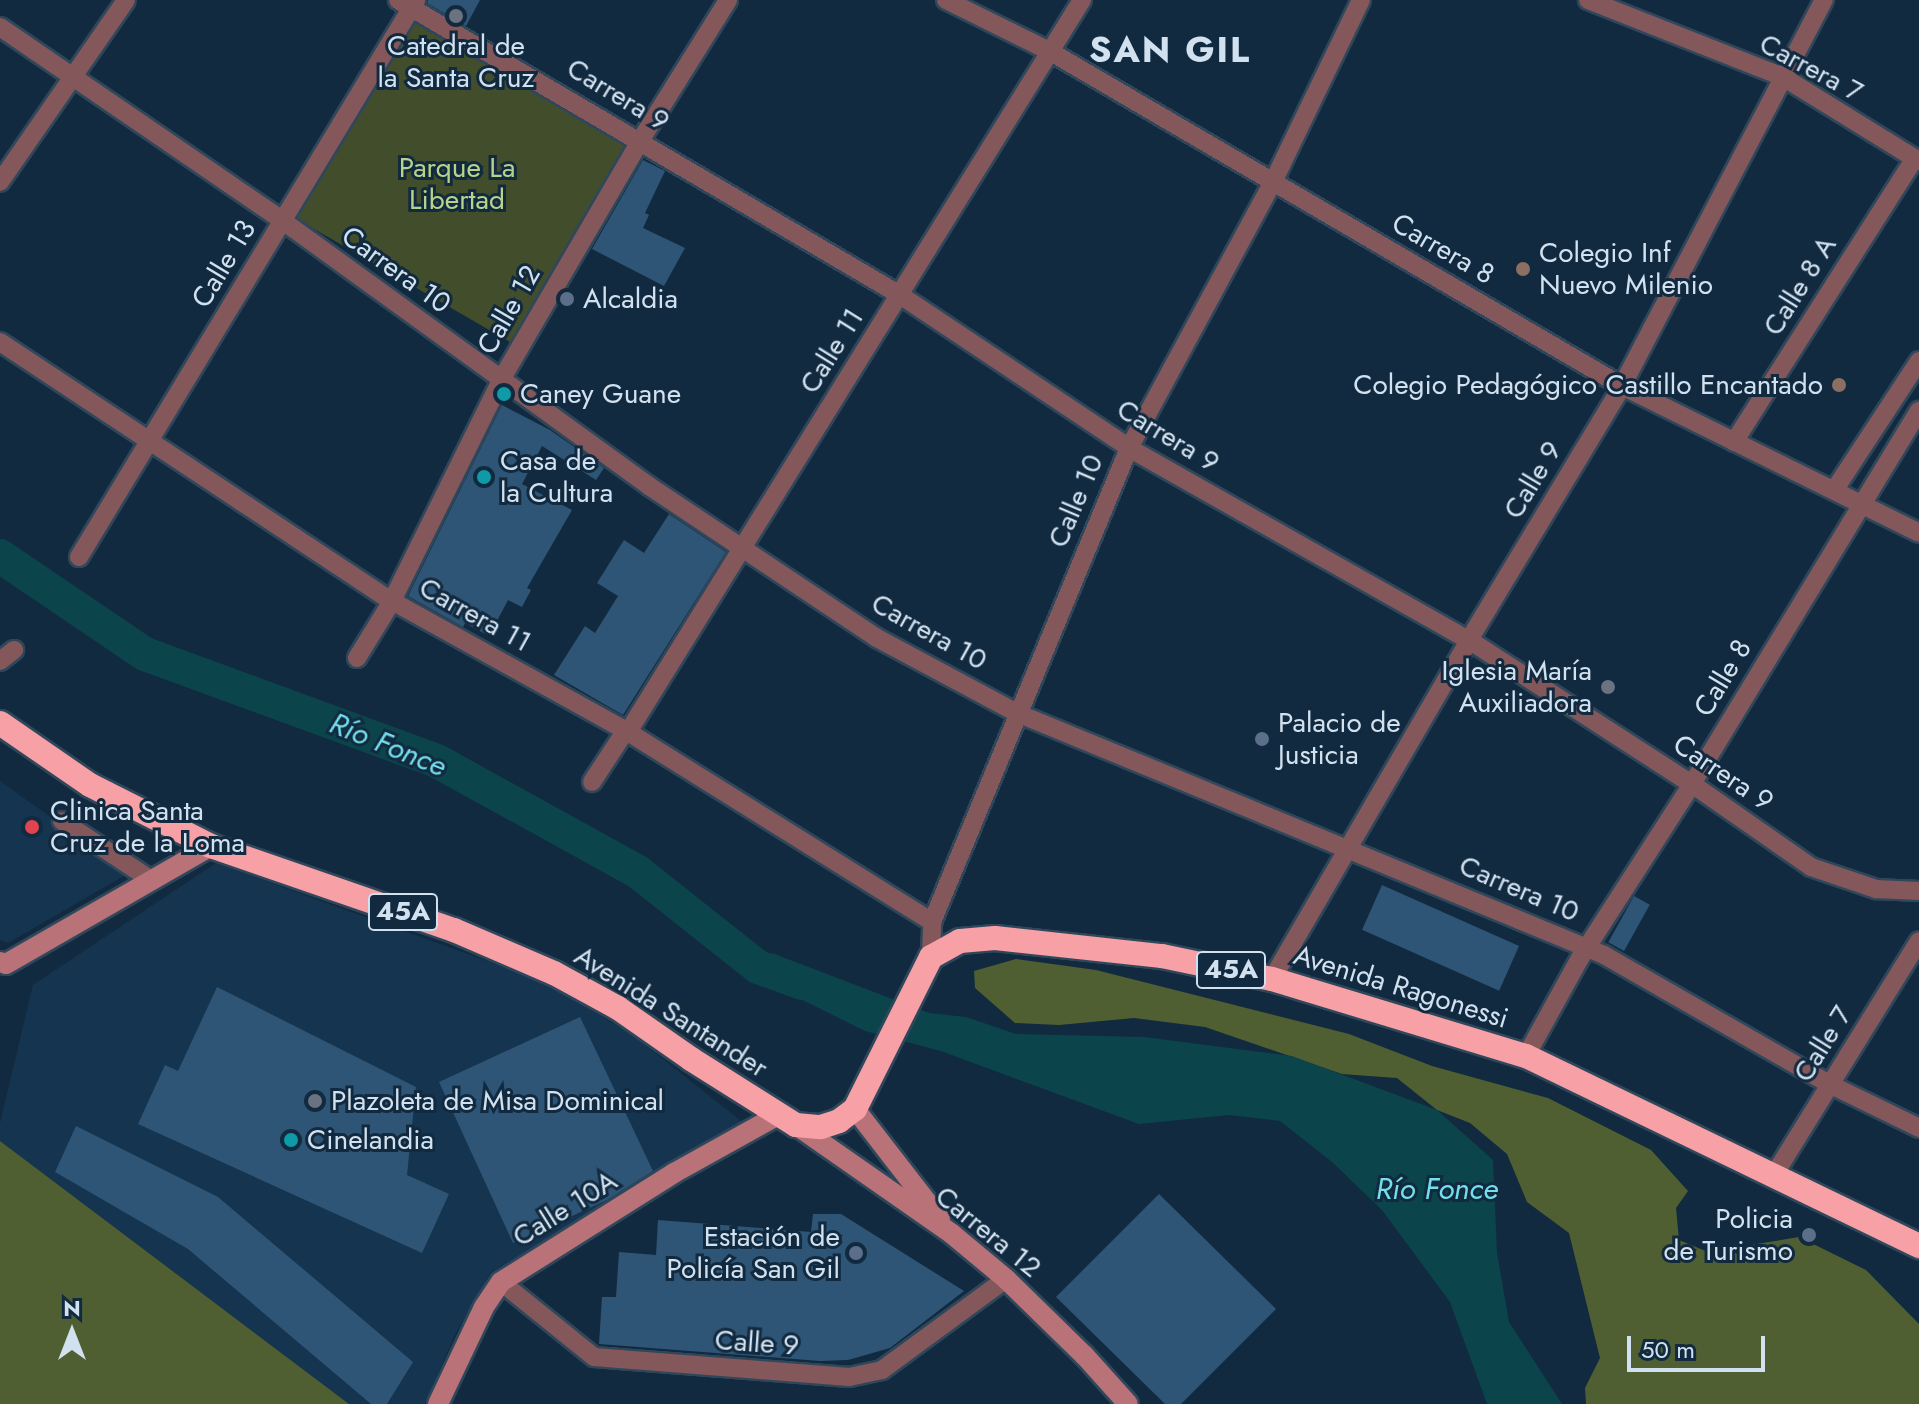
<!DOCTYPE html>
<html>
<head>
<meta charset="utf-8">
<style>
	body { margin:0 }
	#map { position:relative; width:1919px; height:1404px; overflow:hidden; background:#112a3f; font-family:Jost,sans-serif }
	div>[style] { position:absolute }
	[style*='--x'] { left:calc(var(--x)*1px); top:calc(var(--y)*1px); width:calc(var(--w)*1px); rotate:calc(var(--a)*1deg) }
	.built>* { inset:0; background:#15344f }
	.green>* { inset:0; background:#424e2b; transform-origin:0 0 }
	.forest>* { inset:0; background:#505f32 }
	.water>* { inset:0; background:#0b454b }
	.river>* { height:34px; margin:-17px; padding:0 17px; transform-origin:17px; border-radius:17px; background:#0b454b }
	.building>* { inset:0; background:#2e5576; transform-origin:0 0 }
	.roads { filter:drop-shadow(2px 0 #30475b) drop-shadow(-2px 0 #30475b) drop-shadow(0 2px #30475b) drop-shadow(0 -2px #30475b) }
	.street>* { height:18px; margin:-9px; padding:0 9px; transform-origin:9px; border-radius:9px; background:#84585b }
	.secondary>* { height:20px; margin:-10px; padding:0 10px; transform-origin:10px; border-radius:10px; background:#b87278 }
	.highway>* { height:24px; margin:-12px; padding:0 12px; transform-origin:12px; border-radius:12px; background:#f7a0a6 }
	.dots>* { width:22px; height:22px; translate:-50% -50%; box-sizing:border-box; border:4px solid #112a3f; border-radius:50% }
	span { translate:-50% -50%; white-space:nowrap; text-align:center; line-height:1.15; -webkit-text-stroke:6px #112a3f; paint-order:stroke }
	.shield-label span { padding:2px 6px; background:#112a3f; border:2px solid; border-radius:6px; -webkit-text-stroke-width:0 }
	.shield-label { font-size:26px; color:#d2e1ef; font-weight:700 }
	.poi-label { font-size:28px; color:#d2e1ef }
	.left { translate:0 -50%; text-align:left }
	.right { translate:-100% -50%; text-align:right }
	.street-label { font-size:28px; color:#d2e1ef }
	.park-label { font-size:28px; color:#b8d289 }
	.water-label { font-size:30px; color:#74dfeb; font-style:italic }
	.district-label { font-size:36px; color:#d2e1ef; font-weight:700; letter-spacing:2px }
	.north { position:absolute; left:32px; top:1292px; width:80px; height:80px; -webkit-text-stroke:6px #112a3f; paint-order:stroke; rotate:0deg; font-size:22px; font-weight:700; line-height:32px; text-align:center; color:#d2e1ef }
	.north::after { content:''; display:block; margin:auto; width:28px; height:36px; background:#d2e1ef; clip-path:polygon(50% 0,100% 100%,50% 72%,0 100%) }
	.scale { position:absolute; left:1627px; top:1336px; width:138px; height:36px; box-sizing:border-box; border:4px solid #d2e1ef; border-top:0; padding-left:10px; font-size:24px; line-height:28px; white-space:nowrap; color:#d2e1ef; -webkit-text-stroke:6px #112a3f; paint-order:stroke }
</style>
</head>
<body>
<div id="map">
	<div class="built">
		<i style="clip-path:polygon(0 781px,129px 873px,8px 943px,0 940px)"></i>
		<i style="clip-path:polygon(216px 863px,548px 983px,638px 1039px,746px 1125px,491px 1272px,455px 1334px,425px 1404px,349px 1404px,0 1141px,0 1123px,33px 985px)"></i>
	</div>
	<div class="green">
		<i style="left:411px;top:17px;width:250px;height:232px;rotate:30deg"></i>
	</div>
	<div class="forest">
		<i style="clip-path:polygon(1016px 959px,1096px 970px,1349px 1034px,1432px 1066px,1548px 1098px,1651px 1150px,1688px 1191px,1676px 1208px,1679px 1240px,1708px 1252px,1799px 1237px,1866px 1270px,1919px 1324px,1919px 1404px,1586px 1404px,1585px 1388px,1600px 1358px,1569px 1233px,1527px 1202px,1507px 1154px,1470px 1123px,1437px 1110px,1397px 1078px,1342px 1074px,1205px 1027px,1134px 1018px,1059px 1025px,1015px 1023px,975px 988px,974px 971px)"></i>
		<i style="clip-path:polygon(0 1141px,349px 1404px,0 1404px)"></i>
	</div>
	<div class="water">
		<i style="clip-path:polygon(772px 953px,929px 1013px,966px 1017px,1016px 1034px,1144px 1037px,1292px 1056px,1437px 1110px,1493px 1160px,1497px 1253px,1509px 1322px,1562px 1404px,1487px 1404px,1450px 1302px,1382px 1210px,1332px 1162px,1280px 1121px,1229px 1115px,1139px 1124px,941px 1051px,865px 1031px,762px 980px,758px 967px)"></i>
	</div>
	<div class="river">
		<i style="--x:0;--y:556;--w:175;--a:34.1"></i>
		<i style="--x:145;--y:654;--w:311;--a:20.1"></i>
		<i style="--x:437;--y:761;--w:230;--a:28.9"></i>
		<i style="--x:638;--y:872;--w:153;--a:38.4"></i>
		<i style="--x:758;--y:967;--w:47;--a:20"></i>
	</div>
	<div class="building">
		<i style="clip-path:polygon(428px 0,480px 0,466px 26px,427px 3px)"></i>
		<i style="clip-path:polygon(643px 160px,665px 171px,645px 213px,649px 215px,643px 228px,685px 248px,664px 286px,592px 249px)"></i>
		<i style="clip-path:polygon(502px 405px,550px 430px,604px 468px,596px 480px,542px 446px,522px 484px,572px 510px,527px 588px,531px 590px,522px 607px,508px 600px,489px 636px,465px 623px,463px 627px,408px 596px)"></i>
		<i style="clip-path:polygon(669px 514px,726px 552px,623px 715px,554px 675px,585px 626px,595px 633px,618px 596px,597px 583px,624px 540px,644px 553px)"></i>
		<i style="left:1382px;top:885px;width:150px;height:49px;rotate:24deg"></i>
		<i style="left:1634px;top:896px;width:18px;height:53px;rotate:29deg"></i>
		<i style="clip-path:polygon(217px 987px,416px 1087px,407px 1175px,449px 1194px,422px 1253px,138px 1124px,165px 1065px,178px 1071px)"></i>
		<i style="clip-path:polygon(580px 1017px,653px 1171px,607px 1200px,513px 1243px,439px 1082px)"></i>
		<i style="clip-path:polygon(76px 1126px,218px 1197px,413px 1362px,387px 1404px,371px 1404px,188px 1249px,55px 1172px)"></i>
		<i style="clip-path:polygon(1159px 1194px,1276px 1309px,1181px 1404px,1165px 1404px,1056px 1297px)"></i>
		<i style="clip-path:polygon(813px 1214px,841px 1214px,964px 1291px,890px 1348px,848px 1360px,820px 1361px,599px 1344px,602px 1297px,616px 1297px,619px 1252px,656px 1255px,658px 1220px,811px 1232px)"></i>
	</div>
	<div class="roads">
		<div class="street">
			<i style="--x:398;--y:0;--w:582;--a:30.44"></i>
			<i style="--x:900;--y:295;--w:275;--a:33.7"></i>
			<i style="--x:1129;--y:448;--w:390;--a:29.5"></i>
			<i style="--x:1469;--y:640;--w:265;--a:32.9"></i>
			<i style="--x:1692;--y:784;--w:145;--a:34.9"></i>
			<i style="--x:1811;--y:867;--w:69;--a:18.7"></i>
			<i style="--x:1876;--y:889;--w:43;--a:2.7"></i>
			<i style="--x:946;--y:0;--w:117;--a:26.3"></i>
			<i style="--x:1051;--y:52;--w:662;--a:30.33"></i>
			<i style="--x:1622;--y:386;--w:331;--a:26.3"></i>
			<i style="--x:1588;--y:0;--w:210;--a:21.5"></i>
			<i style="--x:1783;--y:77;--w:160;--a:31.7"></i>
			<i style="--x:0;--y:27;--w:343;--a:34.4"></i>
			<i style="--x:283;--y:221;--w:452;--a:35.9"></i>
			<i style="--x:649;--y:486;--w:274;--a:33.7"></i>
			<i style="--x:877;--y:638;--w:159;--a:28.2"></i>
			<i style="--x:1017;--y:713;--w:635;--a:22.4"></i>
			<i style="--x:1604;--y:955;--w:262;--a:29.8"></i>
			<i style="--x:1831;--y:1085;--w:98;--a:26"></i>
			<i style="--x:0;--y:182;--w:221;--a:-55.3"></i>
			<i style="--x:0;--y:342;--w:470;--a:33.5"></i>
			<i style="--x:392;--y:601;--w:270;--a:29"></i>
			<i style="--x:628;--y:732;--w:358;--a:32"></i>
			<i style="--x:1734;--y:442;--w:335;--a:-57.5"></i>
			<i style="--x:1835;--y:489;--w:153;--a:-56.7"></i>
			<i style="--x:79;--y:557;--w:651;--a:-58.82"></i>
			<i style="--x:357;--y:658;--w:67;--a:-58.4"></i>
			<i style="--x:392;--y:601;--w:246;--a:-63.7"></i>
			<i style="--x:501;--y:380;--w:276;--a:-59.8"></i>
			<i style="--x:640;--y:141;--w:166;--a:-58"></i>
			<i style="--x:0;--y:661;--w:18;--a:-38"></i>
			<i style="--x:628;--y:732;--w:861;--a:-58.19"></i>
			<i style="--x:592;--y:782;--w:62;--a:-56.8"></i>
			<i style="--x:62;--y:821;--w:107;--a:33.5"></i>
			<i style="--x:931;--y:957;--w:35;--a:-88"></i>
			<i style="--x:932;--y:922;--w:513;--a:-67.43"></i>
			<i style="--x:1129;--y:448;--w:302;--a:-61.6"></i>
			<i style="--x:1273;--y:182;--w:202;--a:-64.2"></i>
			<i style="--x:1272;--y:979;--w:392;--a:-59.8"></i>
			<i style="--x:1469;--y:640;--w:297;--a:-58.9"></i>
			<i style="--x:1622;--y:386;--w:436;--a:-62.4"></i>
			<i style="--x:1526;--y:1056;--w:112;--a:-61.1"></i>
			<i style="--x:1580;--y:958;--w:207;--a:-57.2"></i>
			<i style="--x:1692;--y:784;--w:437;--a:-58.7"></i>
			<i style="--x:1774;--y:1175;--w:275;--a:-58.2"></i>
			<i style="--x:501;--y:1282;--w:119;--a:38.9"></i>
			<i style="--x:594;--y:1357;--w:256;--a:4.5"></i>
			<i style="--x:849;--y:1377;--w:34;--a:-12"></i>
			<i style="--x:882;--y:1370;--w:154;--a:-36.3"></i>
		</div>
		<div class="secondary">
			<i style="--x:0;--y:962;--w:6;--a:18"></i>
			<i style="--x:6;--y:964;--w:237;--a:-29.9"></i>
			<i style="--x:855;--y:1109;--w:139;--a:52.3"></i>
			<i style="--x:796;--y:1125;--w:190;--a:34.9"></i>
			<i style="--x:952;--y:1234;--w:70;--a:39.8"></i>
			<i style="--x:1006;--y:1279;--w:110;--a:44.3"></i>
			<i style="--x:1085;--y:1356;--w:64;--a:48.1"></i>
			<i style="--x:438;--y:1404;--w:107;--a:-64.6"></i>
			<i style="--x:484;--y:1307;--w:30;--a:-56"></i>
			<i style="--x:501;--y:1282;--w:204;--a:-32.2"></i>
			<i style="--x:674;--y:1173;--w:119;--a:-29.1"></i>
		</div>
		<div class="highway">
			<i style="--x:0;--y:723;--w:109;--a:34.6"></i>
			<i style="--x:90;--y:785;--w:136;--a:26.8"></i>
			<i style="--x:211;--y:846;--w:257;--a:19.1"></i>
			<i style="--x:454;--y:930;--w:109;--a:23.3"></i>
			<i style="--x:554;--y:973;--w:73;--a:28.7"></i>
			<i style="--x:618;--y:1008;--w:89;--a:34.9"></i>
			<i style="--x:691;--y:1059;--w:124;--a:32.2"></i>
			<i style="--x:796;--y:1125;--w:25;--a:5"></i>
			<i style="--x:821;--y:1127;--w:19;--a:-18"></i>
			<i style="--x:839;--y:1121;--w:20;--a:-37"></i>
			<i style="--x:855;--y:1109;--w:170;--a:-63.4"></i>
			<i style="--x:931;--y:957;--w:33;--a:-29"></i>
			<i style="--x:960;--y:941;--w:35;--a:-5"></i>
			<i style="--x:995;--y:938;--w:168;--a:6.2"></i>
			<i style="--x:1162;--y:956;--w:112;--a:11.8"></i>
			<i style="--x:1272;--y:979;--w:265;--a:16.9"></i>
			<i style="--x:1526;--y:1056;--w:437;--a:25.8"></i>
		</div>
	</div>
	<div class="dots">
		<i style="left:456px;top:16px;background:#6b7280"></i>
		<i style="left:1523px;top:269px;background:#8d6e63"></i>
		<i style="left:567px;top:299px;background:#5c6f8a"></i>
		<i style="left:1839px;top:385px;background:#8d6e63"></i>
		<i style="left:504px;top:394px;background:#0f9aa8"></i>
		<i style="left:484px;top:477px;background:#0f9aa8"></i>
		<i style="left:1608px;top:687px;background:#6b7280"></i>
		<i style="left:1262px;top:739px;background:#5c6f8a"></i>
		<i style="left:32px;top:827px;background:#e0444e"></i>
		<i style="left:315px;top:1101px;background:#6b7280"></i>
		<i style="left:291px;top:1140px;background:#0f9aa8"></i>
		<i style="left:1809px;top:1235px;background:#5c6f8a"></i>
		<i style="left:856px;top:1253px;background:#5c6f8a"></i>
	</div>
	<div class="shield-label">
		<span style="left:403px;top:912px">45A</span>
		<span style="left:1231px;top:970px">45A</span>
	</div>
	<div class="poi-label">
		<span style="left:456px;top:62px">Catedral de<br>la Santa Cruz</span>
		<span class="left" style="left:1539px;top:269px">Colegio Inf<br>Nuevo Milenio</span>
		<span class="left" style="left:583px;top:299px">Alcaldia</span>
		<span class="right" style="left:1823px;top:385px">Colegio Pedagógico Castillo Encantado</span>
		<span class="left" style="left:520px;top:394px">Caney Guane</span>
		<span class="left" style="left:500px;top:477px">Casa de<br>la Cultura</span>
		<span class="right" style="left:1592px;top:687px">Iglesia María<br>Auxiliadora</span>
		<span class="left" style="left:1278px;top:739px">Palacio de<br>Justicia</span>
		<span class="left" style="left:50px;top:827px">Clinica Santa<br>Cruz de la Loma</span>
		<span class="left" style="left:331px;top:1101px">Plazoleta de Misa Dominical</span>
		<span class="left" style="left:307px;top:1140px">Cinelandia</span>
		<span class="right" style="left:1793px;top:1235px">Policia<br>de Turismo</span>
		<span class="right" style="left:840px;top:1253px">Estación de<br>Policía San Gil</span>
	</div>
	<div class="street-label">
		<span style="left:1811px;top:68px;rotate:28deg">Carrera 7</span>
		<span style="left:618px;top:95px;rotate:31deg">Carrera 9</span>
		<span style="left:1443px;top:249px;rotate:30deg">Carrera 8</span>
		<span style="left:224px;top:264px;rotate:-59deg">Calle 13</span>
		<span style="left:396px;top:270px;rotate:36deg">Carrera 10</span>
		<span style="left:1800px;top:286px;rotate:-58deg">Calle 8 A</span>
		<span style="left:509px;top:310px;rotate:-60deg">Calle 12</span>
		<span style="left:832px;top:351px;rotate:-58deg">Calle 11</span>
		<span style="left:1168px;top:436px;rotate:31deg">Carrera 9</span>
		<span style="left:1533px;top:480px;rotate:-59deg">Calle 9</span>
		<span style="left:1076px;top:501px;rotate:-67deg">Calle 10</span>
		<span style="left:475px;top:615px;rotate:29deg">Carrera 11</span>
		<span style="left:929px;top:632px;rotate:29deg">Carrera 10</span>
		<span style="left:1723px;top:678px;rotate:-59deg">Calle 8</span>
		<span style="left:1723px;top:773px;rotate:34deg">Carrera 9</span>
		<span style="left:1519px;top:889px;rotate:23deg">Carrera 10</span>
		<span style="left:1401px;top:987px;rotate:17deg">Avenida Ragonessi</span>
		<span style="left:671px;top:1012px;rotate:32deg">Avenida Santander</span>
		<span style="left:1823px;top:1044px;rotate:-58deg">Calle 7</span>
		<span style="left:565px;top:1209px;rotate:-32deg">Calle 10A</span>
		<span style="left:988px;top:1232px;rotate:39deg">Carrera 12</span>
		<span style="left:757px;top:1343px;rotate:4deg">Calle 9</span>
	</div>
	<div class="park-label">
		<span style="left:457px;top:184px">Parque La<br>Libertad</span>
	</div>
	<div class="water-label">
		<span style="left:388px;top:745px;rotate:22deg">Río Fonce</span>
		<span style="left:1437px;top:1189px">Río Fonce</span>
	</div>
	<div class="district-label">
		<span style="left:1170px;top:50px">SAN GIL</span>
	</div>
	<div class="north">N</div>
	<div class="scale">50 m</div>
</div>
</body>
</html>
